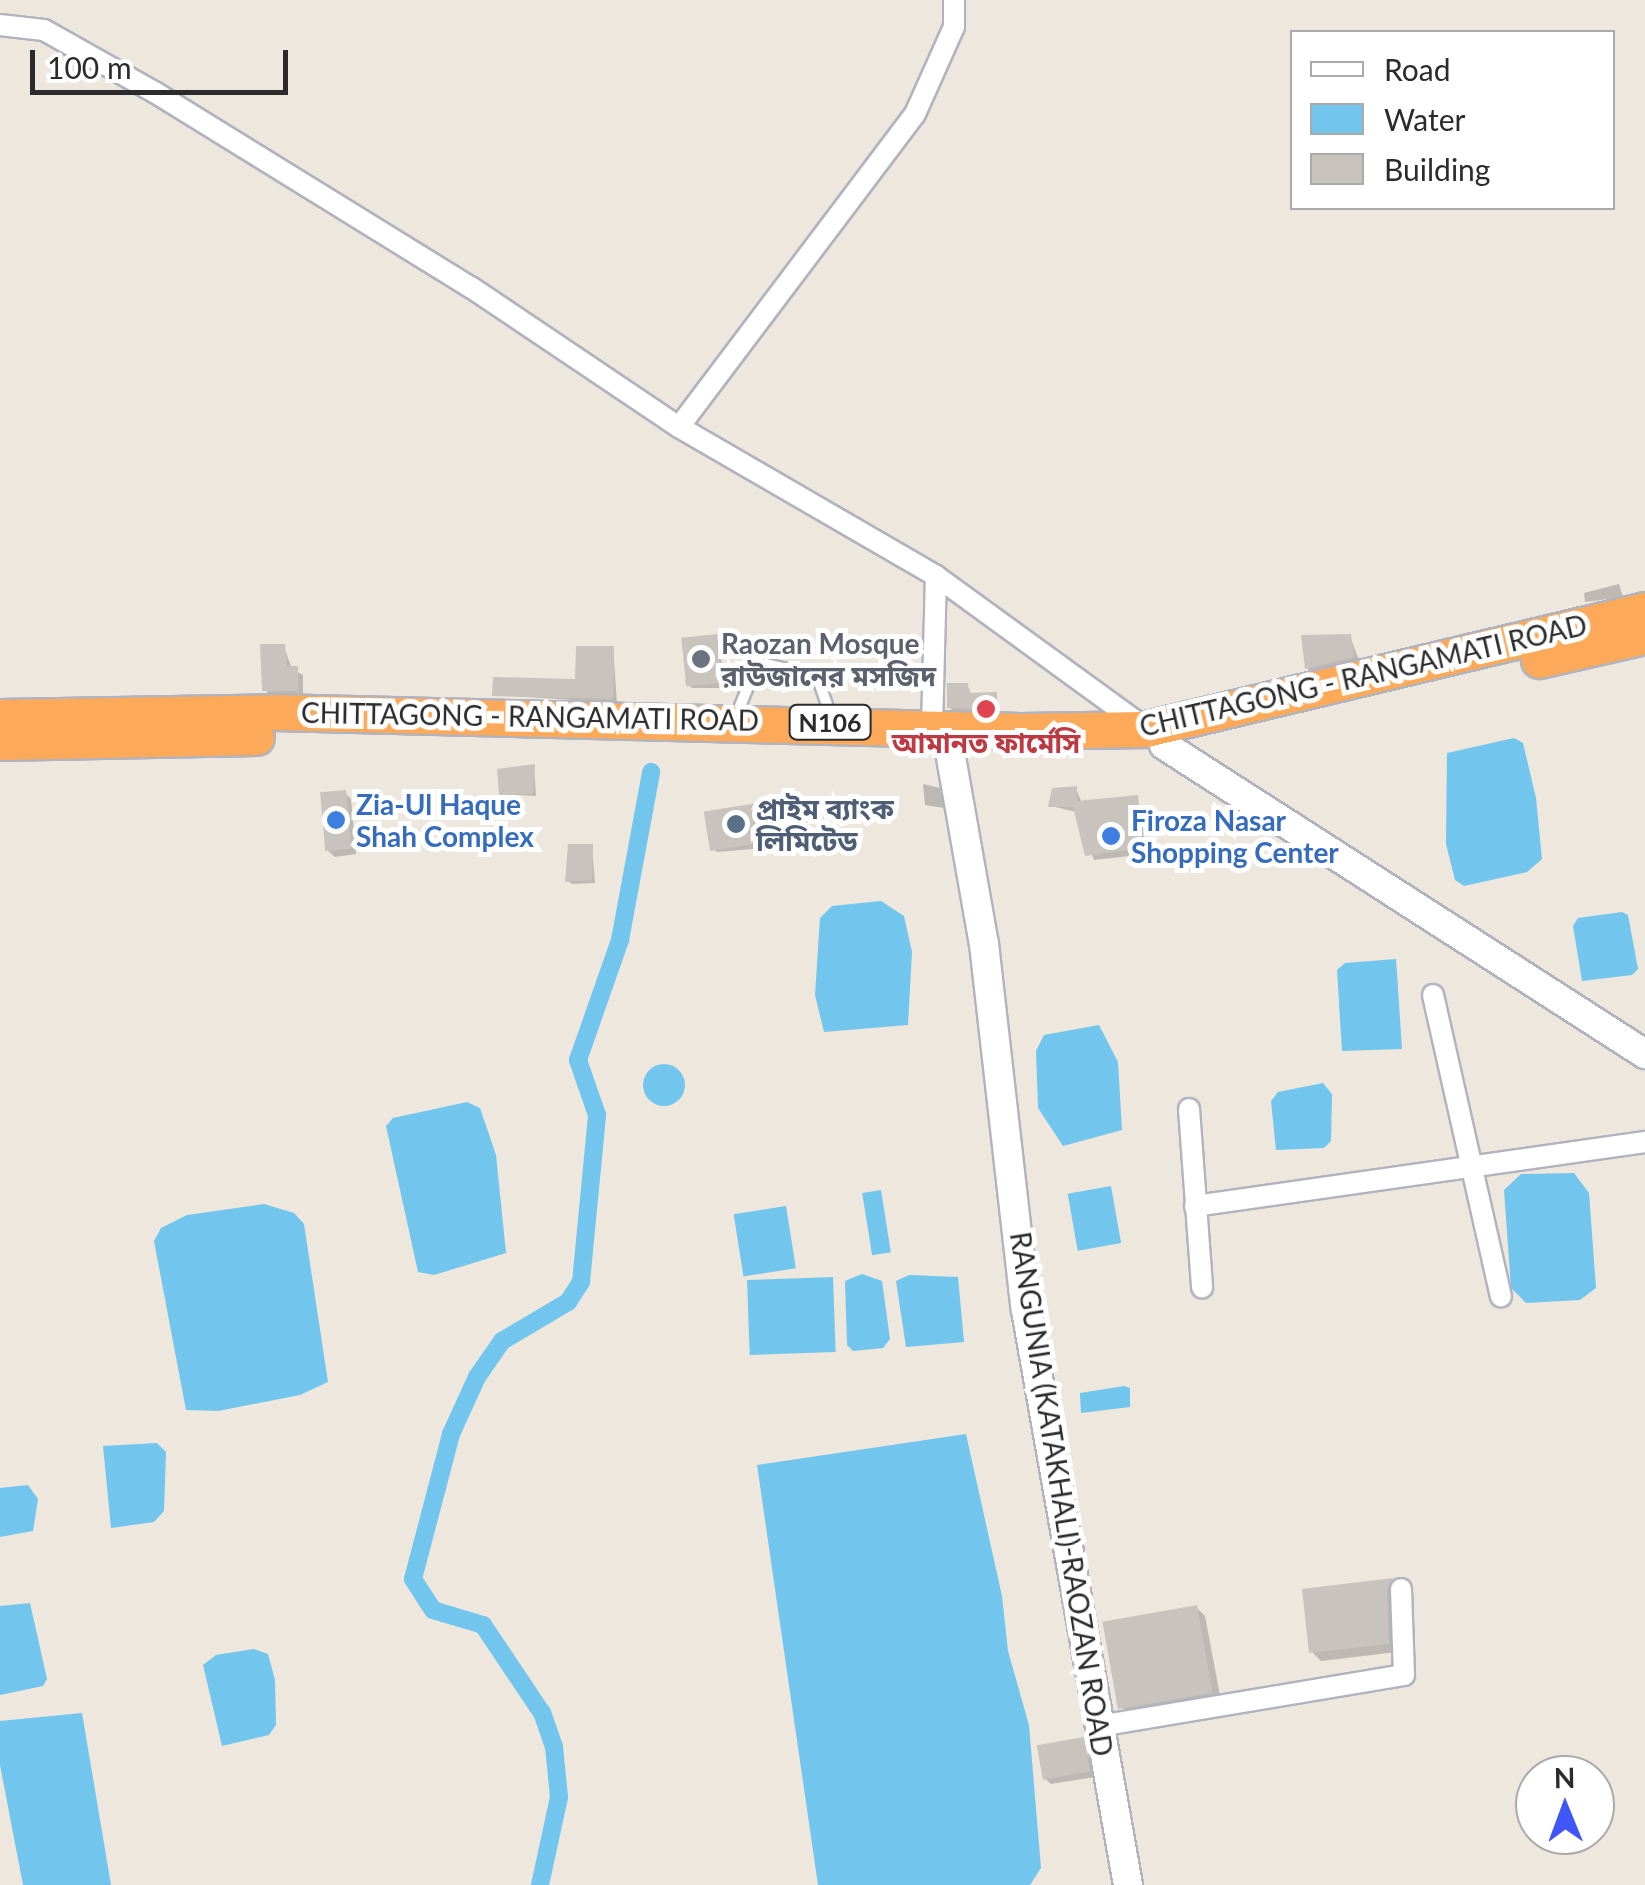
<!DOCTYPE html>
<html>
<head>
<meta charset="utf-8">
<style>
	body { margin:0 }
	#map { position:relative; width:1645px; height:1885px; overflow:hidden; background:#ede7de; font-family:Lato,"Noto Sans Bengali",sans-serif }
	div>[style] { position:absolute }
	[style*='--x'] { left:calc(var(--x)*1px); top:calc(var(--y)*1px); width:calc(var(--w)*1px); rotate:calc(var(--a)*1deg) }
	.water>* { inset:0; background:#72c5ed; transform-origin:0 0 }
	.round { border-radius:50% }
	.shadow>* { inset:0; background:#0003 }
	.canal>* { height:18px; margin:-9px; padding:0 9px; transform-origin:9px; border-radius:9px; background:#72c5ed }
	.building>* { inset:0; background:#c8c4bd; transform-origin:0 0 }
	.roads { filter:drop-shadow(2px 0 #b1b3bf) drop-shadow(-2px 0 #b1b3bf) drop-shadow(0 2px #b1b3bf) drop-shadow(0 -2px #b1b3bf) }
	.lane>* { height:10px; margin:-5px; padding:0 5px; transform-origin:5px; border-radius:5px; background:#fff }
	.street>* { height:20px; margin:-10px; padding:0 10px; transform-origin:10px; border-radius:10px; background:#fff }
	.secondary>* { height:28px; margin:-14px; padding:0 14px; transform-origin:14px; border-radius:14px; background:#fff }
	.highway>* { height:35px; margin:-17.5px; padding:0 17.5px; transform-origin:17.5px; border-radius:17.5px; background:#fcaa59 }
	.dots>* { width:28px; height:28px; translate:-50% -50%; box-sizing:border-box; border:5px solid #fff; border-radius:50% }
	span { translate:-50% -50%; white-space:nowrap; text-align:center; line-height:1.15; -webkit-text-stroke:10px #fff; paint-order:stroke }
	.shield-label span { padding:2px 8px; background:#fff; border:2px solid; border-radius:8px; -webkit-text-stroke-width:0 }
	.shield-label { font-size:25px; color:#2b2b2b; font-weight:700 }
	.worship-label { font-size:28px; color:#5b616d; font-weight:700 }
	.left { translate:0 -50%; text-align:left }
	.street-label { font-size:28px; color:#2b2b2b }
	.health-label { font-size:28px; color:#be3a42; font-weight:700 }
	.shop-label { font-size:28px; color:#366cbe; font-weight:700 }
	.service-label { font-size:28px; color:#4e5e75; font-weight:700 }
	.legend { position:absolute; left:1290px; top:30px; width:325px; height:180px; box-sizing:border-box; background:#fff; border:2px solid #aaa; margin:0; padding:12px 18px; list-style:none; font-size:30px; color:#2b2b2b }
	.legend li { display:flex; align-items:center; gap:20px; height:50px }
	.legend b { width:50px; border:2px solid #aaa }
	.north { position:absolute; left:1515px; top:1755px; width:100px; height:100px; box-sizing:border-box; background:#fff; border:2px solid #aaa; border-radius:50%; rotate:359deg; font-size:28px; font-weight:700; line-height:40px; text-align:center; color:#2b2b2b }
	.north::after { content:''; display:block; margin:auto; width:35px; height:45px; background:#4056f8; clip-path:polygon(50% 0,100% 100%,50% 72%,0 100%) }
	.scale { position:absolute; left:30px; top:50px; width:258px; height:45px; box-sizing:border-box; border:5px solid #2b2b2b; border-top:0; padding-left:12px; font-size:30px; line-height:35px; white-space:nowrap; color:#2b2b2b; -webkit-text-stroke:8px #fff; paint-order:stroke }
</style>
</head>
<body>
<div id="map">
	<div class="water">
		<i style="clip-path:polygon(1514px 738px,1523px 743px,1536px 798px,1542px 859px,1527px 872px,1464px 886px,1455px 880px,1446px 844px,1447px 753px)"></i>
		<i style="clip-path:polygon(881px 901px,904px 916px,912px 952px,908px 1025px,824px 1032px,815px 995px,820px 918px,832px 906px)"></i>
		<i style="clip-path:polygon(1622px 912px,1628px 915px,1638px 969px,1632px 975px,1582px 981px,1573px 926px,1578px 918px)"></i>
		<i style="clip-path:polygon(1396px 959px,1402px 1049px,1342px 1051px,1337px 970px,1345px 963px)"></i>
		<i style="clip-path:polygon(1099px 1025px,1118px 1062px,1122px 1130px,1063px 1146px,1038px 1108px,1036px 1051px,1044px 1035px)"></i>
		<i class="round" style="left:643px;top:1064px;width:42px;height:42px"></i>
		<i style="clip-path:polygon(1323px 1083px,1332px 1094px,1331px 1141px,1324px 1148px,1276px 1150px,1271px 1101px,1278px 1092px)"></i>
		<i style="clip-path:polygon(467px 1102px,480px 1108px,496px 1155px,506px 1253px,434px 1275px,418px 1272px,386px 1126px,393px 1118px)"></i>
		<i style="clip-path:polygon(1574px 1173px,1589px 1193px,1596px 1288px,1580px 1300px,1526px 1303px,1511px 1288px,1504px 1190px,1521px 1174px)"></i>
		<i style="left:1111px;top:1186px;width:58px;height:44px;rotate:80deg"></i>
		<i style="left:881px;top:1190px;width:63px;height:19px;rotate:81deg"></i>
		<i style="clip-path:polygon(264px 1204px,294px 1213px,304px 1224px,328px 1382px,300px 1395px,218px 1411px,186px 1410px,154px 1241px,161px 1228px,187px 1215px)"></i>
		<i style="left:786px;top:1206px;width:63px;height:53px;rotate:81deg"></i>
		<i style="clip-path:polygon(862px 1274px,882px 1281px,890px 1339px,883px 1348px,853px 1351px,847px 1345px,845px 1281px)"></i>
		<i style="clip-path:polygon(909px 1275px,958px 1277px,964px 1342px,906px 1347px,896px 1281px)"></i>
		<i style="left:833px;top:1277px;width:75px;height:86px;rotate:88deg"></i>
		<i style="clip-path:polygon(1124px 1386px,1130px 1388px,1130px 1407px,1081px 1413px,1080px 1393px)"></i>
		<i style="clip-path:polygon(966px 1434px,1002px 1596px,1008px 1651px,1029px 1725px,1041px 1868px,1030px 1885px,818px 1885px,757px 1465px)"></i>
		<i style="clip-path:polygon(157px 1443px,166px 1452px,164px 1511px,154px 1522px,111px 1528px,103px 1446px)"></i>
		<i style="clip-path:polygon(28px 1485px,38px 1499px,33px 1531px,0 1537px,0 1488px)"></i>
		<i style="clip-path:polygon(30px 1603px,47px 1679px,43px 1686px,0 1695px,0 1606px)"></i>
		<i style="clip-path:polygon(254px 1649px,268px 1654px,275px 1680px,276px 1725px,269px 1735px,222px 1746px,203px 1665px,216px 1655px)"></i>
		<i style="clip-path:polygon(82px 1713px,111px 1885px,23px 1885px,0 1765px,0 1721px)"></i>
	</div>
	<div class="shadow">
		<i style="clip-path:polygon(1619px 584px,1623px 597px,1585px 602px,1584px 593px)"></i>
		<i style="clip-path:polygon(716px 636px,727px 688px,692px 688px,685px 682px)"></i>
		<i style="clip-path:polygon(1350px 636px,1360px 663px,1313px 674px,1307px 668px)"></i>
		<i style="clip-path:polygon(284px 647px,292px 669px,303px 675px,303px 697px,271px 696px,265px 690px)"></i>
		<i style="clip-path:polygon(613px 648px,617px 703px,495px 695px,578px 682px)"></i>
		<i style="clip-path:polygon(967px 685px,972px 696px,996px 695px,1000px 712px,953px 711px,949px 707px)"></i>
		<i style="clip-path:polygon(534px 767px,536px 796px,501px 794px)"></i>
		<i style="clip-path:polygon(923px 784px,940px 788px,944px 808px,925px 805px)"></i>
		<i style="clip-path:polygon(1076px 789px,1082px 803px,1137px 798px,1148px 854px,1094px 860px,1076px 812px,1051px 806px)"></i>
		<i style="clip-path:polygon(345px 793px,351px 799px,356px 854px,335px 857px,328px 851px)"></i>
		<i style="clip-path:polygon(763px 805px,775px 847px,717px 852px,710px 846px)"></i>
		<i style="clip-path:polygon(592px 847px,595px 883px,572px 884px,568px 881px)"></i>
		<i style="clip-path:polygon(1392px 1580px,1400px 1589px,1397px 1652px,1321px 1661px,1312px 1652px,1305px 1591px)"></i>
		<i style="clip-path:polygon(1196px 1607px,1205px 1616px,1221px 1701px,1131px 1716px,1122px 1707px)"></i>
		<i style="clip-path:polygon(1083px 1740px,1095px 1777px,1051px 1784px,1044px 1778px)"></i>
	</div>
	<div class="canal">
		<i style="--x:540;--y:1885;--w:90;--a:-77.8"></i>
		<i style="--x:559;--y:1797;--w:50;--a:-95.7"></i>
		<i style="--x:554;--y:1747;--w:36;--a:-109"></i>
		<i style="--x:542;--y:1713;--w:106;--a:-123.8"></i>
		<i style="--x:483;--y:1625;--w:52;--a:-163.3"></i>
		<i style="--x:433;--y:1610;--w:37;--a:-123"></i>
		<i style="--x:413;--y:1579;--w:150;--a:-75.3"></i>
		<i style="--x:451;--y:1434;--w:63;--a:-65.5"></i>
		<i style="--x:477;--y:1377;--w:44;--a:-55.2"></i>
		<i style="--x:502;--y:1341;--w:77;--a:-30.6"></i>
		<i style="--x:568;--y:1302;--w:24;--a:-57"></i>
		<i style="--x:581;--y:1282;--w:168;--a:-84.5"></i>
		<i style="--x:597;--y:1115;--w:58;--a:-109.1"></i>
		<i style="--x:578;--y:1060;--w:127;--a:-70.7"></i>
		<i style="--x:620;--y:940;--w:171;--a:-79.5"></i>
	</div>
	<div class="building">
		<i style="left:717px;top:634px;width:49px;height:36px;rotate:84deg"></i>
		<i style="clip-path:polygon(1351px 634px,1354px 657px,1305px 669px,1301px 635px)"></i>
		<i style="clip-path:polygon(260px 644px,285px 644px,287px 666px,298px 666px,298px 691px,262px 691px)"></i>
		<i style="clip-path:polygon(576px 646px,614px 646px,613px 699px,492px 696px,493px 677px,575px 679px)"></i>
		<i style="clip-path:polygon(947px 683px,968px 683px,969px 693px,997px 692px,997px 709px,947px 708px)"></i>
		<i style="clip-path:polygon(535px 764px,533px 794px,499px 795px,497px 769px)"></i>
		<i style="clip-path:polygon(1077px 786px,1077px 801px,1138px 795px,1144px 848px,1085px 856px,1073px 807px,1048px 807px,1052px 788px)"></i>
		<i style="left:346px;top:790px;width:59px;height:26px;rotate:85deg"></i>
		<i style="left:764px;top:802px;width:40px;height:61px;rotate:81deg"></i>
		<i style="clip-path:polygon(568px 844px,593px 844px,592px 880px,565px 882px)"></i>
		<i style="clip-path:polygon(1393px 1578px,1387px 1589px,1389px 1644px,1309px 1653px,1302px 1589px)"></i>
		<i style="left:1197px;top:1605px;width:89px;height:96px;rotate:80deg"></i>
		<i style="left:1084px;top:1737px;width:35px;height:48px;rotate:80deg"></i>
	</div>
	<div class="roads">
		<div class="lane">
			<i style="--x:736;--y:716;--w:42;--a:-67.7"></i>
			<i style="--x:752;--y:677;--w:19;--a:-43"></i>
			<i style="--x:766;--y:664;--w:52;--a:13.2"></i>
			<i style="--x:817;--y:676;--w:49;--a:70.8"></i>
		</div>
		<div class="street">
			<i style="--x:0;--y:25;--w:44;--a:6.5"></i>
			<i style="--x:44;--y:30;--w:129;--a:29.4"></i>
			<i style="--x:156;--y:93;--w:371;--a:31.7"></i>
			<i style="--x:472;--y:288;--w:249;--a:33.9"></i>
			<i style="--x:679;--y:427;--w:297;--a:30.1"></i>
			<i style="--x:936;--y:576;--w:257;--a:36"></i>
			<i style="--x:679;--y:427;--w:392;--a:-53"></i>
			<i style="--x:915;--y:114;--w:95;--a:-65.9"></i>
			<i style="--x:954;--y:27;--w:27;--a:-90"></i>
			<i style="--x:932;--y:727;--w:151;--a:-88.5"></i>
			<i style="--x:1433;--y:995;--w:309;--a:77.3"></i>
			<i style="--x:1189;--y:1109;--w:179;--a:85.8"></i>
			<i style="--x:1195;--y:1206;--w:455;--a:-8.1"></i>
			<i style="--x:1099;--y:1726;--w:309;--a:-9.5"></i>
			<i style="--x:1404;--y:1675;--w:86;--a:-92"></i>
		</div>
		<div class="secondary">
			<i style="--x:1164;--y:745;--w:572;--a:32.72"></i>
			<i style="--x:949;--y:746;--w:201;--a:80"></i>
			<i style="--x:984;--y:944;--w:368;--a:83.5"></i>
			<i style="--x:1026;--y:1310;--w:584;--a:79.94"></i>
		</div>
		<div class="highway">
			<i style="--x:1539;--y:660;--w:109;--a:-12.8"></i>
			<i style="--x:0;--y:717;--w:274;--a:-1"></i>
			<i style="--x:274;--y:712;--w:747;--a:1.46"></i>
			<i style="--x:1021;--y:731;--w:125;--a:-0.9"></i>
			<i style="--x:1146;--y:729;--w:513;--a:-13.41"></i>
			<i style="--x:0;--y:742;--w:256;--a:-1.1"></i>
		</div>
	</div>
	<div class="dots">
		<i style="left:701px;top:659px;background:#6b7280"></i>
		<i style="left:986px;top:709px;background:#e0444e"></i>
		<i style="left:336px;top:820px;background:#3f7fe0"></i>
		<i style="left:736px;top:824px;background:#5c6f8a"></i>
		<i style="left:1111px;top:836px;background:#3f7fe0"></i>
	</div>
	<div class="shield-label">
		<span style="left:830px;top:722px">N106</span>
	</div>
	<div class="worship-label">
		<span class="left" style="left:721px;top:659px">Raozan Mosque<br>রাউজানের মসজিদ</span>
	</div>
	<div class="street-label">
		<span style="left:1363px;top:675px;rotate:-13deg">CHITTAGONG - RANGAMATI ROAD</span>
		<span style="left:530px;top:716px;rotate:1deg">CHITTAGONG - RANGAMATI ROAD</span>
		<span style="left:1062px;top:1494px;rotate:81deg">RANGUNIA (KATAKHALI)-RAOZAN ROAD</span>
	</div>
	<div class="health-label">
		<span style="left:986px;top:742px">আমানত ফার্মেসি</span>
	</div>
	<div class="shop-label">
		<span class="left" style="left:356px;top:820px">Zia-Ul Haque<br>Shah Complex</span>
		<span class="left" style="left:1131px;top:836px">Firoza Nasar<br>Shopping Center</span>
	</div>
	<div class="service-label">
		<span class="left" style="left:756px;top:824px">প্রাইম ব্যাংক<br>লিমিটেড</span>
	</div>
	<ul class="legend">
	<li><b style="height:12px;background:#fff"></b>Road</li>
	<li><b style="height:28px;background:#72c5ed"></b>Water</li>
	<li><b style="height:28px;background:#c8c4bd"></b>Building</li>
	</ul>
	<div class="north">N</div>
	<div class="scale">100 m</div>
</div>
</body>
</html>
